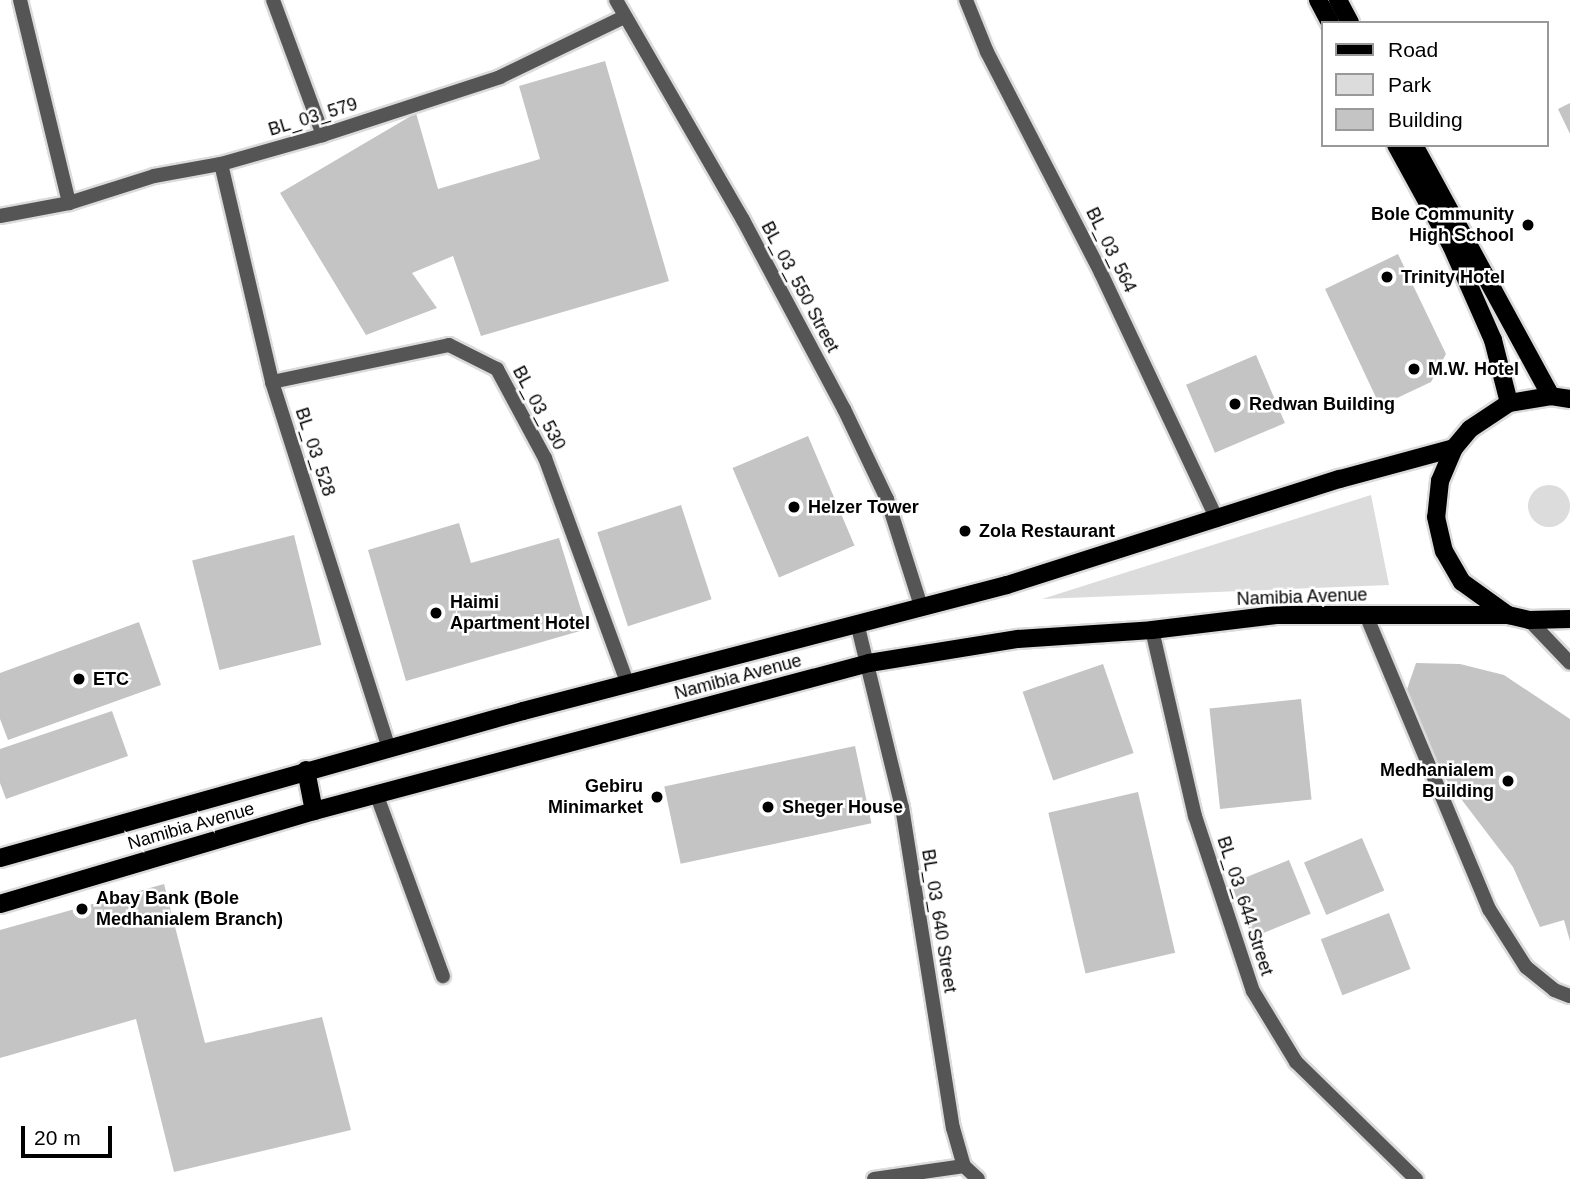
<!DOCTYPE html>
<html>
<head>
<meta charset="utf-8">
<style>
	body { margin:0 }
	#map { position:relative; width:1570px; height:1179px; overflow:hidden; background:#fff; font-family:Arial,sans-serif }
	div>[style] { position:absolute }
	[style*='--x'] { left:calc(var(--x)*1px); top:calc(var(--y)*1px); width:calc(var(--w)*1px); rotate:calc(var(--a)*1deg) }
	.green>* { inset:0; background:#dcdcdc }
	.round { border-radius:50% }
	.building>* { inset:0; background:#c4c4c4; transform-origin:0 0 }
	.roads { filter:drop-shadow(2px 0 #dbdbdb) drop-shadow(-2px 0 #dbdbdb) drop-shadow(0 2px #dbdbdb) drop-shadow(0 -2px #dbdbdb) }
	.street>* { height:14px; margin:-7px; padding:0 7px; transform-origin:7px; border-radius:7px; background:#555 }
	.primary>* { height:18px; margin:-9px; padding:0 9px; transform-origin:9px; border-radius:9px; background:#000 }
	.dots>* { width:19px; height:19px; translate:-50% -50%; box-sizing:border-box; border:4px solid #fff; border-radius:50% }
	span { translate:-50% -50%; white-space:nowrap; text-align:center; line-height:1.15; -webkit-text-stroke:5px #fff; paint-order:stroke }
	.street-label { font-size:18px; color:#000 }
	.poi-label { font-size:18px; color:#000; font-weight:700 }
	.right { translate:-100% -50%; text-align:right }
	.left { translate:0 -50%; text-align:left }
	.legend { position:absolute; left:1321px; top:21px; width:228px; height:126px; box-sizing:border-box; background:#fff; border:2px solid #999; margin:0; padding:9px 12px; list-style:none; font-size:21px; color:#000 }
	.legend li { display:flex; align-items:center; gap:14px; height:35px }
	.legend b { width:35px; border:2px solid #999 }
	.scale { position:absolute; left:21px; top:1126px; width:91px; height:32px; box-sizing:border-box; border:4px solid #000; border-top:0; padding-left:9px; font-size:21px; line-height:24px; white-space:nowrap; color:#000; -webkit-text-stroke:5px #fff; paint-order:stroke }
</style>
</head>
<body>
<div id="map">
	<div class="green">
		<i class="round" style="left:1528px;top:485px;width:42px;height:42px"></i>
		<i style="clip-path:polygon(1371px 495px,1389px 585px,1042px 599px)"></i>
	</div>
	<div class="building">
		<i style="clip-path:polygon(605px 61px,669px 281px,481px 336px,453px 256px,412px 273px,437px 308px,366px 335px,280px 193px,416px 113px,438px 189px,540px 159px,519px 86px)"></i>
		<i style="clip-path:polygon(1570px 103px,1570px 134px,1558px 109px)"></i>
		<i style="clip-path:polygon(1398px 254px,1446px 354px,1431px 382px,1380px 406px,1325px 289px)"></i>
		<i style="left:1256px;top:355px;width:74px;height:76px;rotate:67deg"></i>
		<i style="left:808px;top:436px;width:119px;height:82px;rotate:67deg"></i>
		<i style="left:681px;top:505px;width:99px;height:88px;rotate:72deg"></i>
		<i style="clip-path:polygon(459px 523px,471px 563px,559px 538px,587px 629px,406px 681px,368px 550px)"></i>
		<i style="left:294px;top:535px;width:113px;height:105px;rotate:76deg"></i>
		<i style="clip-path:polygon(139px 622px,161px 685px,8px 740px,0 719px,0 673px)"></i>
		<i style="clip-path:polygon(1416px 663px,1460px 664px,1504px 675px,1570px 719px,1570px 941px,1564px 920px,1540px 927px,1513px 867px,1423px 749px,1403px 701px)"></i>
		<i style="left:1103px;top:664px;width:94px;height:85px;rotate:71deg"></i>
		<i style="left:1301px;top:699px;width:101px;height:92px;rotate:84deg"></i>
		<i style="clip-path:polygon(112px 711px,128px 756px,6px 799px,0 783px,0 749px)"></i>
		<i style="left:855px;top:746px;width:79px;height:195px;rotate:78deg"></i>
		<i style="left:1138px;top:792px;width:165px;height:92px;rotate:77deg"></i>
		<i style="left:1362px;top:838px;width:57px;height:63px;rotate:67deg"></i>
		<i style="left:1289px;top:860px;width:58px;height:63px;rotate:68deg"></i>
		<i style="clip-path:polygon(164px 884px,205px 1043px,322px 1017px,351px 1130px,174px 1172px,136px 1019px,0 1058px,0 930px)"></i>
		<i style="left:1389px;top:913px;width:60px;height:73px;rotate:69deg"></i>
	</div>
	<div class="roads">
		<div class="street">
			<i style="--x:20;--y:0;--w:209;--a:76.4"></i>
			<i style="--x:273;--y:0;--w:144;--a:69.7"></i>
			<i style="--x:616;--y:0;--w:254;--a:60"></i>
			<i style="--x:743;--y:220;--w:214;--a:61.9"></i>
			<i style="--x:844;--y:409;--w:100;--a:64.5"></i>
			<i style="--x:887;--y:499;--w:112;--a:72.4"></i>
			<i style="--x:966;--y:0;--w:56;--a:68"></i>
			<i style="--x:987;--y:52;--w:249;--a:62.7"></i>
			<i style="--x:1101;--y:273;--w:273;--a:64.8"></i>
			<i style="--x:221;--y:164;--w:224;--a:76.8"></i>
			<i style="--x:272;--y:382;--w:384;--a:72.3"></i>
			<i style="--x:0;--y:216;--w:70;--a:-10.7"></i>
			<i style="--x:69;--y:203;--w:89;--a:-17.6"></i>
			<i style="--x:154;--y:176;--w:68;--a:-10.2"></i>
			<i style="--x:221;--y:164;--w:106;--a:-15.9"></i>
			<i style="--x:323;--y:135;--w:186;--a:-18.1"></i>
			<i style="--x:500;--y:77;--w:138;--a:-25.8"></i>
			<i style="--x:272;--y:382;--w:181;--a:-11.8"></i>
			<i style="--x:449;--y:345;--w:54;--a:26.6"></i>
			<i style="--x:497;--y:369;--w:101;--a:61.7"></i>
			<i style="--x:545;--y:458;--w:242;--a:69.9"></i>
			<i style="--x:1366;--y:615;--w:319;--a:67.3"></i>
			<i style="--x:1489;--y:909;--w:69;--a:57.5"></i>
			<i style="--x:1526;--y:967;--w:36;--a:39"></i>
			<i style="--x:1554;--y:990;--w:17;--a:21"></i>
			<i style="--x:1529;--y:620;--w:59;--a:46.4"></i>
			<i style="--x:857;--y:623;--w:189;--a:76.3"></i>
			<i style="--x:902;--y:807;--w:325;--a:81"></i>
			<i style="--x:953;--y:1128;--w:40;--a:74"></i>
			<i style="--x:964;--y:1166;--w:19;--a:43"></i>
			<i style="--x:1152;--y:630;--w:191;--a:77"></i>
			<i style="--x:1195;--y:816;--w:184;--a:71.7"></i>
			<i style="--x:1253;--y:991;--w:83;--a:58.8"></i>
			<i style="--x:1296;--y:1062;--w:168;--a:44.3"></i>
			<i style="--x:377;--y:796;--w:192;--a:69.9"></i>
			<i style="--x:874;--y:1179;--w:91;--a:-8.2"></i>
		</div>
		<div class="primary">
			<i style="--x:1318;--y:0;--w:26;--a:62"></i>
			<i style="--x:1338;--y:0;--w:26;--a:62"></i>
			<i style="--x:1396;--y:145;--w:116;--a:61.2"></i>
			<i style="--x:1452;--y:247;--w:102;--a:66.2"></i>
			<i style="--x:1493;--y:340;--w:65;--a:75.7"></i>
			<i style="--x:1414;--y:145;--w:286;--a:61.4"></i>
			<i style="--x:1570;--y:399;--w:19;--a:-171"></i>
			<i style="--x:1551;--y:396;--w:43;--a:170.5"></i>
			<i style="--x:1509;--y:403;--w:47;--a:146.3"></i>
			<i style="--x:1470;--y:429;--w:25;--a:130"></i>
			<i style="--x:1454;--y:448;--w:36;--a:113"></i>
			<i style="--x:1440;--y:481;--w:36;--a:96"></i>
			<i style="--x:1436;--y:517;--w:35;--a:77"></i>
			<i style="--x:1444;--y:551;--w:36;--a:60"></i>
			<i style="--x:1462;--y:582;--w:57;--a:35.7"></i>
			<i style="--x:1508;--y:615;--w:22;--a:13"></i>
			<i style="--x:1529;--y:620;--w:41;--a:-1.4"></i>
			<i style="--x:306;--y:770;--w:42;--a:79"></i>
			<i style="--x:0;--y:858;--w:543;--a:-15.7"></i>
			<i style="--x:523;--y:711;--w:500;--a:-14.59"></i>
			<i style="--x:1007;--y:585;--w:349;--a:-17.7"></i>
			<i style="--x:1340;--y:479;--w:118;--a:-15.2"></i>
			<i style="--x:0;--y:904;--w:327;--a:-16.5"></i>
			<i style="--x:314;--y:811;--w:574;--a:-14.93"></i>
			<i style="--x:869;--y:663;--w:151;--a:-9.2"></i>
			<i style="--x:1018;--y:639;--w:134;--a:-3.8"></i>
			<i style="--x:1152;--y:630;--w:125;--a:-6.9"></i>
			<i style="--x:1276;--y:615;--w:232;--a:0"></i>
		</div>
	</div>
	<div class="dots">
		<i style="left:1528px;top:225px;background:#000"></i>
		<i style="left:1387px;top:277px;background:#000"></i>
		<i style="left:1414px;top:369px;background:#000"></i>
		<i style="left:1235px;top:404px;background:#000"></i>
		<i style="left:794px;top:507px;background:#000"></i>
		<i style="left:965px;top:531px;background:#000"></i>
		<i style="left:436px;top:613px;background:#000"></i>
		<i style="left:79px;top:679px;background:#000"></i>
		<i style="left:1508px;top:781px;background:#000"></i>
		<i style="left:657px;top:797px;background:#000"></i>
		<i style="left:768px;top:807px;background:#000"></i>
		<i style="left:82px;top:909px;background:#000"></i>
	</div>
	<div class="street-label">
		<span style="left:313px;top:117px;rotate:-17deg">BL_03_579</span>
		<span style="left:1111px;top:250px;rotate:64deg">BL_03_564</span>
		<span style="left:800px;top:287px;rotate:62deg">BL_03_550 Street</span>
		<span style="left:539px;top:408px;rotate:62deg">BL_03_530</span>
		<span style="left:315px;top:452px;rotate:72deg">BL_03_528</span>
		<span style="left:1302px;top:597px;rotate:-2deg">Namibia Avenue</span>
		<span style="left:738px;top:677px;rotate:-15deg">Namibia Avenue</span>
		<span style="left:191px;top:826px;rotate:-16deg">Namibia Avenue</span>
		<span style="left:1245px;top:906px;rotate:72deg">BL_03_644 Street</span>
		<span style="left:939px;top:921px;rotate:81deg">BL_03_640 Street</span>
	</div>
	<div class="poi-label">
		<span class="right" style="left:1514px;top:225px">Bole Community<br>High School</span>
		<span class="left" style="left:1401px;top:277px">Trinity Hotel</span>
		<span class="left" style="left:1428px;top:369px">M.W. Hotel</span>
		<span class="left" style="left:1249px;top:404px">Redwan Building</span>
		<span class="left" style="left:808px;top:507px">Helzer Tower</span>
		<span class="left" style="left:979px;top:531px">Zola Restaurant</span>
		<span class="left" style="left:450px;top:613px">Haimi<br>Apartment Hotel</span>
		<span class="left" style="left:93px;top:679px">ETC</span>
		<span class="right" style="left:1494px;top:781px">Medhanialem<br>Building</span>
		<span class="right" style="left:643px;top:797px">Gebiru<br>Minimarket</span>
		<span class="left" style="left:782px;top:807px">Sheger House</span>
		<span class="left" style="left:96px;top:909px">Abay Bank (Bole<br>Medhanialem Branch)</span>
	</div>
	<ul class="legend">
	<li><b style="height:9px;background:#000"></b>Road</li>
	<li><b style="height:19px;background:#dcdcdc"></b>Park</li>
	<li><b style="height:19px;background:#c4c4c4"></b>Building</li>
	</ul>
	<div class="scale">20 m</div>
</div>
</body>
</html>
